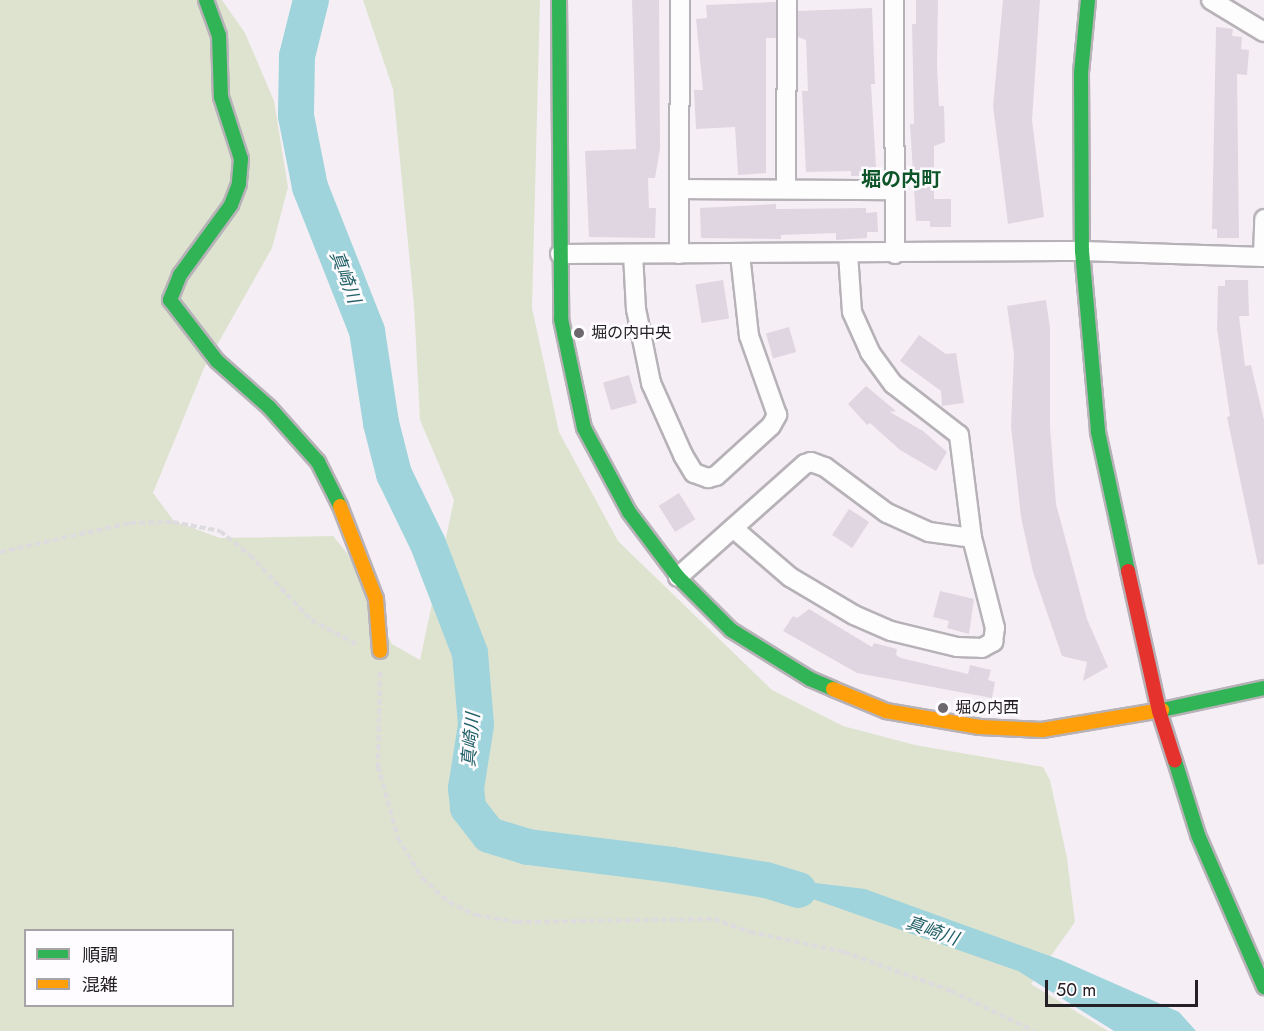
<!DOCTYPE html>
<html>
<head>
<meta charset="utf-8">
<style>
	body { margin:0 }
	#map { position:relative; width:1264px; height:1031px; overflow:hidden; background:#f5eff5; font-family:Jost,"Noto Sans JP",sans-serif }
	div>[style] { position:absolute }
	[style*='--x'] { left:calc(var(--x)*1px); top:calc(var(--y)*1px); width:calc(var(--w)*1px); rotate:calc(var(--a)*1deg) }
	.green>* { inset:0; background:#dee3d0 }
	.water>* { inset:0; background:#a0d4dc }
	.river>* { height:36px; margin:-18px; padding:0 18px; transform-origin:18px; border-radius:18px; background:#a0d4dc }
	.building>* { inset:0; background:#e0d6e2; transform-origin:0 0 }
	.path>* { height:4px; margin-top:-2px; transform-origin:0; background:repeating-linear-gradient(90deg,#dddbdd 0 6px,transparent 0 9px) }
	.roads { filter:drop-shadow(2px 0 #b7b2b7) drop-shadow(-2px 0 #b7b2b7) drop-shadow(0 2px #b7b2b7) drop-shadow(0 -2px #b7b2b7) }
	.street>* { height:18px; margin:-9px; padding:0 9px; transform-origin:9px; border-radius:9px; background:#fefdfe }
	.fast>* { height:14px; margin:-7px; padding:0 7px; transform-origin:7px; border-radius:7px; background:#30b455 }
	.slow>* { height:14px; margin:-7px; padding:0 7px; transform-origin:7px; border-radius:7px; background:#ff9f0a }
	.jam>* { height:14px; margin:-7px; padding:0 7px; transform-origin:7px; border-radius:7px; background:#e5322d }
	.dots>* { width:16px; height:16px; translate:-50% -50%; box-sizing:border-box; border:3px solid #fefcff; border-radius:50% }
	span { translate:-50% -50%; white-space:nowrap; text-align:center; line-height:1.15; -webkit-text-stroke:5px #fefcff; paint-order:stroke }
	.poi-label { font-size:16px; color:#242025 }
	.left { translate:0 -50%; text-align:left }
	.water-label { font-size:18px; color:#216167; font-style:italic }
	.quarter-label { font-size:20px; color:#0e5629; font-weight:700 }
	.legend { position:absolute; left:24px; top:929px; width:210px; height:78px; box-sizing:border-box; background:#fefcff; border:2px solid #a7a4a8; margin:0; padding:8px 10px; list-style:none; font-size:18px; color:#242025 }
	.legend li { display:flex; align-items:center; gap:12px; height:30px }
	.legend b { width:30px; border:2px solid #a7a4a8 }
	.scale { position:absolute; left:1045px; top:980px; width:153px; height:27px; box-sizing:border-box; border:3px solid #242025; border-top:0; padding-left:8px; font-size:18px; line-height:21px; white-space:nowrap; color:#242025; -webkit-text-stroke:4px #fefcff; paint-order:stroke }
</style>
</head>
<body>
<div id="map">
	<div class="green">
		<i style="clip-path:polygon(evenodd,0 0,222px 0,245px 33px,274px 101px,288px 187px,272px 248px,204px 368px,153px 493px,174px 521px,220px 538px,333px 536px,347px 553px,392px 644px,420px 660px,454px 500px,420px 420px,414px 305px,393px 89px,363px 0,540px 0,532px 308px,559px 432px,618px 541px,772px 690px,843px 726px,915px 745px,1043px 767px,1050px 780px,1067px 858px,1075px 922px,1031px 984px,1108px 1031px,0 1031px,0 0,26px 930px,232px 930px,232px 1006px,26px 1006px,26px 930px)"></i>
	</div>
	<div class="water">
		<i style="clip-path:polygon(741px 874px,865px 889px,1061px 960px,1179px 1012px,1196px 1031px,1114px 1031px,1018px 971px)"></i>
	</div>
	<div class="river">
		<i style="--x:311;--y:0;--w:58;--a:104"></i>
		<i style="--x:297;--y:56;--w:60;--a:91"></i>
		<i style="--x:296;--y:116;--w:72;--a:78.8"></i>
		<i style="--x:310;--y:187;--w:155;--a:68.4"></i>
		<i style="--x:367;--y:331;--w:93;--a:81.3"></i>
		<i style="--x:381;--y:423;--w:53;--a:75.7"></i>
		<i style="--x:394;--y:474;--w:78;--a:64.1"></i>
		<i style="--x:428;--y:544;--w:117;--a:68.9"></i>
		<i style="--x:470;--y:653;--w:72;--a:85.2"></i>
		<i style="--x:476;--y:725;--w:64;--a:99"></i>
		<i style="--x:466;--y:788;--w:20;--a:84"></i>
		<i style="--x:468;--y:808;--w:34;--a:52"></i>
		<i style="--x:489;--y:835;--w:41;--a:17.1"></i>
		<i style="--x:528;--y:847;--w:145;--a:7.1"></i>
		<i style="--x:672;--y:865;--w:95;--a:9.1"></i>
		<i style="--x:766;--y:880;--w:34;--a:17"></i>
	</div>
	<div class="building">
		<i style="clip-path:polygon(632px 0,659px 0,660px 149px,655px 178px,648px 178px,649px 208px,656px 208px,655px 238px,589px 237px,585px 151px,636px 149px)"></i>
		<i style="clip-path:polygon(916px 0,938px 0,937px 66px,939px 106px,944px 106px,945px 142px,934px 146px,934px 199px,951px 199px,951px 227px,930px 227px,930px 221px,916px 221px,910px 124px,914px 124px,912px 24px,916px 24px)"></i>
		<i style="clip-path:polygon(1003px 0,1040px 0,1032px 120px,1044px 217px,1008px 224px,993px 106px)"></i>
		<i style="clip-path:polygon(776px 2px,776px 38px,766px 38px,766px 173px,738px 175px,735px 127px,696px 129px,694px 90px,703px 90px,696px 19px,707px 18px,706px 5px)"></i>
		<i style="clip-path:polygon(872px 8px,875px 84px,871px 84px,876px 167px,871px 167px,871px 176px,851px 176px,851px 171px,806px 172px,802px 91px,808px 91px,806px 40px,798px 37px,798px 11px)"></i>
		<i style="clip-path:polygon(1216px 27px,1233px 29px,1232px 36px,1242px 37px,1241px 49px,1249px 50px,1247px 75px,1237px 74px,1239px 238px,1217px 238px,1217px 229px,1212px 229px)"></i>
		<i style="clip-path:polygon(776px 204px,776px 209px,866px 208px,866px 213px,877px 212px,878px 232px,867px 232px,867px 238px,836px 240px,836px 233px,781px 235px,781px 239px,701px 238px,700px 208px)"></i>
		<i style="left:723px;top:280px;width:39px;height:28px;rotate:81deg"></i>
		<i style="clip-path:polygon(1225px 280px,1248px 280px,1249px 316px,1239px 316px,1245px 366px,1251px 365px,1264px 420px,1264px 564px,1258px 565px,1227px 417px,1230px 416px,1217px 329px,1218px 286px,1225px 286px)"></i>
		<i style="clip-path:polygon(1046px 300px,1050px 328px,1050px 427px,1056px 504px,1087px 619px,1108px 667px,1083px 681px,1087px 662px,1062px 656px,1033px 572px,1021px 517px,1011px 426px,1014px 354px,1007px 306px)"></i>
		<i style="left:789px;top:327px;width:26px;height:24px;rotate:74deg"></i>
		<i style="clip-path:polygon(919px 335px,946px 354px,956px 353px,964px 403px,942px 406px,941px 391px,900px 361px)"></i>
		<i style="left:629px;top:375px;width:29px;height:27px;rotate:74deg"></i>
		<i style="clip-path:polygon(866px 386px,896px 411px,890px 412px,923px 431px,947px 452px,936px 471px,900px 450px,870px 423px,867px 425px,848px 404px)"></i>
		<i style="left:679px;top:493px;width:31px;height:24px;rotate:58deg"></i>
		<i style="left:849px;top:509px;width:24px;height:31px;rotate:33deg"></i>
		<i style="clip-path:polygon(940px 591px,974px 599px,969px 634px,947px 628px,949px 621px,933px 617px)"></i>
		<i style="clip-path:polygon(809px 609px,872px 647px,874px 643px,897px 649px,896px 655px,901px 658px,968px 674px,970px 665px,991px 670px,988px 680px,995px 682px,992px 698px,857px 673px,783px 631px,793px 616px,797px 618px)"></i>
	</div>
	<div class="path">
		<i style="--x:0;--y:552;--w:133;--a:-12.6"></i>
		<i style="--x:130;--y:523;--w:43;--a:-1.3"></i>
		<i style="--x:173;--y:522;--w:48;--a:10.8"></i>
		<i style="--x:220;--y:531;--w:38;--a:39"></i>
		<i style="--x:250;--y:555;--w:89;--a:46.8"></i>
		<i style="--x:311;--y:620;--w:53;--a:28"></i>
		<i style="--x:380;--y:672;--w:94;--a:91.2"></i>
		<i style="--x:378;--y:766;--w:75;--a:74.5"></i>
		<i style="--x:398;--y:838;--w:47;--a:59"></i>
		<i style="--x:422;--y:878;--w:36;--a:42"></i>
		<i style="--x:449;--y:902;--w:30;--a:26"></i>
		<i style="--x:476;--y:915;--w:42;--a:9.7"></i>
		<i style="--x:517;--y:922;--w:197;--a:-0.9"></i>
		<i style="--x:714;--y:919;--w:38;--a:20"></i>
		<i style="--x:750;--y:932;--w:96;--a:12"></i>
		<i style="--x:844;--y:952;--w:114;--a:20"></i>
		<i style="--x:951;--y:991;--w:92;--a:25.7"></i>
	</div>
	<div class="roads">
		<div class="street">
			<i style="--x:894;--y:0;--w:254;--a:89.8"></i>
			<i style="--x:1211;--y:0;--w:62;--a:31.1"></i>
			<i style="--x:679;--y:189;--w:216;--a:0.3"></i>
			<i style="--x:786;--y:189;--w:189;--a:-89.7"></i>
			<i style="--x:560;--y:254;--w:522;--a:-0.33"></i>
			<i style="--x:1082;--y:251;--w:182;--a:1.9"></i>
			<i style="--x:633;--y:254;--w:55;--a:86.9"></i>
			<i style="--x:636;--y:309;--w:76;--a:78.5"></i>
			<i style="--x:651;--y:383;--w:79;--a:66"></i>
			<i style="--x:683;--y:455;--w:21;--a:59"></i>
			<i style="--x:694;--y:473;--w:15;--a:20"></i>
			<i style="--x:708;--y:478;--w:8;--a:-14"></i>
			<i style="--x:716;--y:476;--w:74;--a:-42.3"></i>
			<i style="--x:771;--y:426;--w:13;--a:-61"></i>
			<i style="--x:777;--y:415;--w:84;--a:-109.5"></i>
			<i style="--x:749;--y:336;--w:82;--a:-96.3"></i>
			<i style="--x:679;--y:254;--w:254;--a:-89.8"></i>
			<i style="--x:1263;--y:257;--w:38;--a:-88"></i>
			<i style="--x:733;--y:528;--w:75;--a:40.7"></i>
			<i style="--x:790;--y:577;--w:74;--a:30.7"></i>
			<i style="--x:854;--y:615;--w:40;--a:23.4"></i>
			<i style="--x:891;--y:631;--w:68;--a:13.6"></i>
			<i style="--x:957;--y:647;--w:25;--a:2"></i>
			<i style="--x:982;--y:648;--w:13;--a:-29"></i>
			<i style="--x:993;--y:642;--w:14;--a:-82"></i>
			<i style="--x:995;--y:628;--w:93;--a:-104.3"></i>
			<i style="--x:972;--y:538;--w:104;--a:-97.2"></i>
			<i style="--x:959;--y:435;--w:83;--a:-142.3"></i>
			<i style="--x:893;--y:384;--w:39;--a:-126"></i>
			<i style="--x:870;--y:352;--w:44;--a:-114.2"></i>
			<i style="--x:852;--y:312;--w:58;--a:-93.9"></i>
			<i style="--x:678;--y:577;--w:170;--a:-41.7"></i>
			<i style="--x:805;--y:464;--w:6;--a:-18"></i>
			<i style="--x:811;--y:462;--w:15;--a:20"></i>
			<i style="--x:825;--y:467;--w:77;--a:36.6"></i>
			<i style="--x:887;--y:513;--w:46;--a:24.3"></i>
			<i style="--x:929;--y:532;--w:43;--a:7.9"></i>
		</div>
		<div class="fast">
			<i style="--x:206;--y:0;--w:37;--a:70"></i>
			<i style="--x:219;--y:35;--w:62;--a:88.2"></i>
			<i style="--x:221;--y:97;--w:65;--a:72.1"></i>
			<i style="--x:241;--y:159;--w:25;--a:95"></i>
			<i style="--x:239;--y:184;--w:22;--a:111"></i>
			<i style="--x:231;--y:205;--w:87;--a:126.1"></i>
			<i style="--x:180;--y:275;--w:27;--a:112"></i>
			<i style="--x:170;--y:300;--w:77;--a:52.4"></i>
			<i style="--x:217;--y:361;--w:69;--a:41.5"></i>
			<i style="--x:269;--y:407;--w:74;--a:48.3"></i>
			<i style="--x:318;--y:462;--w:49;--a:63.4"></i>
			<i style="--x:559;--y:0;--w:319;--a:89.6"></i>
			<i style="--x:561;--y:319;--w:111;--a:78.1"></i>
			<i style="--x:584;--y:428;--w:95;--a:61.8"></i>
			<i style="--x:629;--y:512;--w:81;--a:53"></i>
			<i style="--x:678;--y:577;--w:75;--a:45"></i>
			<i style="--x:731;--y:630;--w:93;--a:31.8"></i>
			<i style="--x:810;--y:679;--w:25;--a:23"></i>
			<i style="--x:1088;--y:0;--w:73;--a:95.5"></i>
			<i style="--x:1081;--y:73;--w:178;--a:89.7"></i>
			<i style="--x:1082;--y:251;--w:182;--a:84.9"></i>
			<i style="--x:1098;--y:432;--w:142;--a:77.8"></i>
			<i style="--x:1162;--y:710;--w:104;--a:-12.2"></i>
			<i style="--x:1175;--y:761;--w:77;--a:72.7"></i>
			<i style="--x:1198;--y:835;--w:166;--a:66.5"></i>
		</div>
		<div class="slow">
			<i style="--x:340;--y:506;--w:100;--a:68.8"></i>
			<i style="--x:376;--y:599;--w:52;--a:85.6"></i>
			<i style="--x:833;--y:689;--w:57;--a:22.5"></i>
			<i style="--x:886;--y:711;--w:95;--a:9.7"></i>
			<i style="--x:980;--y:727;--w:62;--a:2.8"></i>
			<i style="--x:1042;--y:730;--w:122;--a:-9.5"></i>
		</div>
		<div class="jam">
			<i style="--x:1128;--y:571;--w:143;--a:77.5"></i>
			<i style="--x:1159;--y:711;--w:52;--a:72.3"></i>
		</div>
	</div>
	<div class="dots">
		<i style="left:579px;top:333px;background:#6d686e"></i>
		<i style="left:943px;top:708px;background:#6d686e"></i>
	</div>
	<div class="poi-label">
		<span class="left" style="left:591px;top:333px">堀の内中央</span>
		<span class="left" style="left:955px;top:708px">堀の内西</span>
	</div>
	<div class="water-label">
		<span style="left:345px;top:277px;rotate:69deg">真崎川</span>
		<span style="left:471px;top:740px;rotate:-85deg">真崎川</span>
		<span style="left:932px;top:931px;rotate:19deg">真崎川</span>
	</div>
	<div class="quarter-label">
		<span style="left:901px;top:179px">堀の内町</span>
	</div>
	<ul class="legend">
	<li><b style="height:8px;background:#30b455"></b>順調</li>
	<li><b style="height:8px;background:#ff9f0a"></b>混雑</li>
	</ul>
	<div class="scale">50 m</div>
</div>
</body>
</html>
